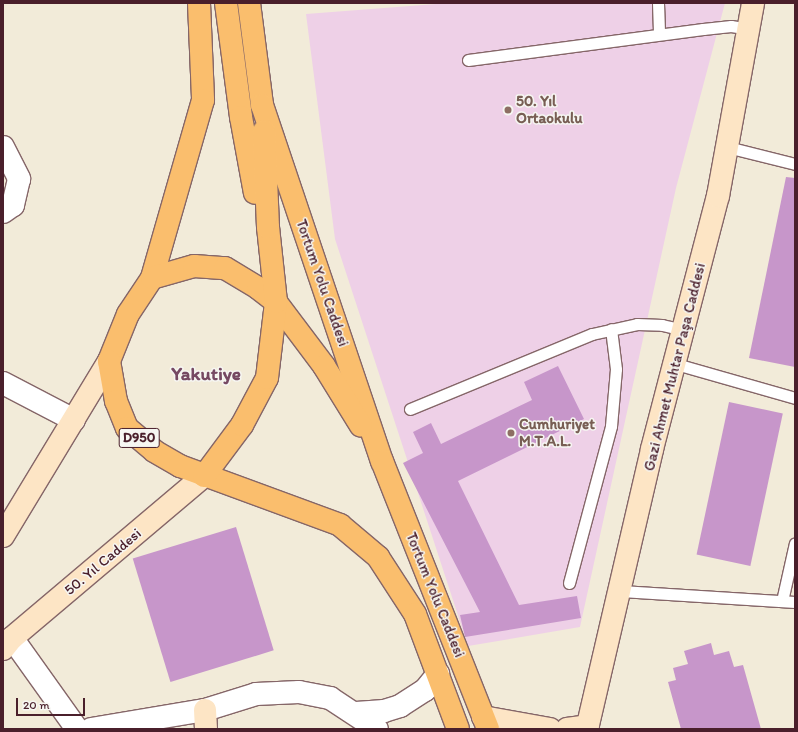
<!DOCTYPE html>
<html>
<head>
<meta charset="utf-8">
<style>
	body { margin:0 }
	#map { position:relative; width:798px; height:732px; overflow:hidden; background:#f2ebd9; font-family:Itim,sans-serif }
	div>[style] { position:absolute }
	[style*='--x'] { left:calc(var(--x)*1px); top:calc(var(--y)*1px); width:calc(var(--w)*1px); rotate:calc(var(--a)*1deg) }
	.built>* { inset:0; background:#eed0e7 }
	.building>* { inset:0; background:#c796ca; transform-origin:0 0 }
	.roads { filter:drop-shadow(1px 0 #856668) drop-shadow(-1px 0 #856668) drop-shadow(0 1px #856668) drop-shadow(0 -1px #856668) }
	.lane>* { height:11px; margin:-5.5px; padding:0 5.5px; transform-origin:5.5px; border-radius:5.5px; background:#fff }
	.street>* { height:22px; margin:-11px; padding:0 11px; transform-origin:11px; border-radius:11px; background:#fff }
	.secondary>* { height:22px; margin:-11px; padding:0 11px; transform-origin:11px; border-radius:11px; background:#fde5c5 }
	.highway>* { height:22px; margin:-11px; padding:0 11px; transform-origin:11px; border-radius:11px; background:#fabe6d }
	.dots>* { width:11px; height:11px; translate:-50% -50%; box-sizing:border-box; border:2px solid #f6f6f2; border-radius:50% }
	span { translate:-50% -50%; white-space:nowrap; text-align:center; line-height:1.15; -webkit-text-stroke:3px #f6f6f2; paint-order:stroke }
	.shield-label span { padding:1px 3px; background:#f6f6f2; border:1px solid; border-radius:3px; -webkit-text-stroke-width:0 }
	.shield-label { font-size:14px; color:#4a1f2b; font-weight:700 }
	.education-label { font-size:15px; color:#785e54; font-weight:700 }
	.left { translate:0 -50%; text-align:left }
	.street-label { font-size:15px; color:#4a1f2b }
	.district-label { font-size:19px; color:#764963; font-weight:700 }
	.frame { position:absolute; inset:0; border:4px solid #4a1f2b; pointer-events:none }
	.scale { position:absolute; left:16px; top:698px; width:69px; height:18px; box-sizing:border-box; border:2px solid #4a1f2b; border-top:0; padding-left:5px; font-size:12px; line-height:14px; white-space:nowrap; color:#4a1f2b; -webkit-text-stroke:3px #f6f6f2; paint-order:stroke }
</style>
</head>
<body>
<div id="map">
	<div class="built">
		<i style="clip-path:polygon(449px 3px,725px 3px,676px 188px,580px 627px,468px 646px,335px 239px,306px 14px)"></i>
	</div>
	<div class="building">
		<i style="clip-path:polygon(786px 177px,795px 178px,795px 367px,749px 358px)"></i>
		<i style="clip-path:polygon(558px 366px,584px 419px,458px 481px,519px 605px,577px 596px,581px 618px,465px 637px,460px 615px,480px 612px,403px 463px,423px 453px,413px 432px,431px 423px,441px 444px,532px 400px,524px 382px)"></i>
		<i style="left:729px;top:402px;width:55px;height:156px;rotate:12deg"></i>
		<i style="left:236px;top:527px;width:129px;height:108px;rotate:73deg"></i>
		<i style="clip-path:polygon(711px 643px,714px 655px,729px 651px,734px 667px,743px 665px,761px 729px,681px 729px,668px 682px,676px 680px,673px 668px,688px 664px,684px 651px)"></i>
	</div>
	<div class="roads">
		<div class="lane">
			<i style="--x:658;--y:3;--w:31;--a:88"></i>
			<i style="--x:468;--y:60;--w:237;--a:-7.5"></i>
			<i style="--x:703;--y:29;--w:28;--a:-6"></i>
			<i style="--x:731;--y:26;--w:18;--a:9"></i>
			<i style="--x:727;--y:147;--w:70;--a:14"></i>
			<i style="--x:676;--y:364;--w:124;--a:15.9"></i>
			<i style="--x:410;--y:409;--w:197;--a:-22.4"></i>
			<i style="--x:592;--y:334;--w:46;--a:-12.5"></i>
			<i style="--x:637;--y:324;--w:25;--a:2"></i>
			<i style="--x:662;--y:325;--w:23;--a:13"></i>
			<i style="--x:569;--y:583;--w:163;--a:-75"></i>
			<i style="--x:611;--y:426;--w:57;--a:-85"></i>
			<i style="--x:616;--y:369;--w:40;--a:-97.1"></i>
			<i style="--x:621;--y:591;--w:174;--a:3.6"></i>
			<i style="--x:782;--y:601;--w:59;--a:-77.4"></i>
		</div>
		<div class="street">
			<i style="--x:3;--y:147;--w:36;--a:63"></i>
			<i style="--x:19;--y:179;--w:27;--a:103"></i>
			<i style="--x:13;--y:205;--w:12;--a:145"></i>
			<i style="--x:3;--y:383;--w:80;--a:27.5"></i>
			<i style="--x:12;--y:638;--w:112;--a:54.5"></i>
			<i style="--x:356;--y:713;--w:28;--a:-4"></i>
			<i style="--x:384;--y:711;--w:17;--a:-17"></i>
			<i style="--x:400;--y:706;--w:30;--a:-33"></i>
			<i style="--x:425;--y:690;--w:21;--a:-51"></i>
			<i style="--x:91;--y:729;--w:116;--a:-9.5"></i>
			<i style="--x:205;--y:710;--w:53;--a:-17.4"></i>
			<i style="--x:256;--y:694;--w:43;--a:-2.7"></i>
			<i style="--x:299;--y:692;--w:32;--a:11"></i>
			<i style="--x:330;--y:698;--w:56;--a:33.4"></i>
		</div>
		<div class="secondary">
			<i style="--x:3;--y:536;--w:205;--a:-58.8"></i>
			<i style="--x:3;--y:649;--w:14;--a:-51"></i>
			<i style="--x:12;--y:638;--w:251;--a:-40.2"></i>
			<i style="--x:205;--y:710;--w:19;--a:87"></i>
			<i style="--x:483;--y:717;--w:68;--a:10.2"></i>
			<i style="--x:567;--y:729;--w:21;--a:-8"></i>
			<i style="--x:587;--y:729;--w:287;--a:-76.9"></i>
			<i style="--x:652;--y:449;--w:261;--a:-75.4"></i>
			<i style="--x:718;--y:196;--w:196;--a:-79.7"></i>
		</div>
		<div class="highway">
			<i style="--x:199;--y:3;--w:97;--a:87.6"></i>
			<i style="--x:203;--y:100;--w:185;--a:106"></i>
			<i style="--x:152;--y:278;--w:43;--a:123.7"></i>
			<i style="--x:128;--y:314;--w:51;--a:112"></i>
			<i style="--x:109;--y:361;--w:41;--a:80.1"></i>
			<i style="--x:116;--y:401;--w:29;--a:68"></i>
			<i style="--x:127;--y:428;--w:35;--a:40"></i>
			<i style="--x:154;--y:451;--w:30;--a:30"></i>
			<i style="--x:180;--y:466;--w:171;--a:20.2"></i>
			<i style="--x:340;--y:525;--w:50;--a:40.1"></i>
			<i style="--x:378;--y:557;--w:68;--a:57"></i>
			<i style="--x:415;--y:614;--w:123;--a:69.5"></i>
			<i style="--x:226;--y:3;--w:115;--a:82.5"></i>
			<i style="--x:241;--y:117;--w:77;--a:79.6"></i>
			<i style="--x:249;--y:3;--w:103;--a:82.7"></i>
			<i style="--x:262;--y:105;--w:376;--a:71.4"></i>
			<i style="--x:382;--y:461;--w:288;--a:68.4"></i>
			<i style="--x:152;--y:278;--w:44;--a:-15.9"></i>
			<i style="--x:194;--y:266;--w:31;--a:4"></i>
			<i style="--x:225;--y:268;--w:39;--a:31"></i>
			<i style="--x:258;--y:288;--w:23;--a:38"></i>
			<i style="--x:276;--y:302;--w:80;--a:53.1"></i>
			<i style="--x:324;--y:366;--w:70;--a:58.3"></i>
			<i style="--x:204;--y:476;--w:64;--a:-53.3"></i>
			<i style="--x:242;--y:425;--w:53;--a:-62"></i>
			<i style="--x:267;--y:378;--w:77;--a:-83.2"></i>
			<i style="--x:276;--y:302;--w:75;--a:-96.1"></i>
			<i style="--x:268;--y:227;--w:96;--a:-92.4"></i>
		</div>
	</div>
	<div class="dots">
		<i style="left:508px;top:110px;background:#8d6e63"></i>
		<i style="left:511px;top:433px;background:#8d6e63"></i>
	</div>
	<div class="shield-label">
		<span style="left:139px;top:438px">D950</span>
	</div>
	<div class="education-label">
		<span class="left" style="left:516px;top:110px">50. Yıl<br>Ortaokulu</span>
		<span class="left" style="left:519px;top:433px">Cumhuriyet<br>M.T.A.L.</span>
	</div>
	<div class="street-label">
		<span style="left:322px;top:283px;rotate:71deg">Tortum Yolu Caddesi</span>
		<span style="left:675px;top:367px;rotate:-76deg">Gazi Ahmet Muhtar Paşa Caddesi</span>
		<span style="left:103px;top:562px;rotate:-40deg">50. Yıl Caddesi</span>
		<span style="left:435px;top:595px;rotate:68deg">Tortum Yolu Caddesi</span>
	</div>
	<div class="district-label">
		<span style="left:206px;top:374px">Yakutiye</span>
	</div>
	<div class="frame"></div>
	<div class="scale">20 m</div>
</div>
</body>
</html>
